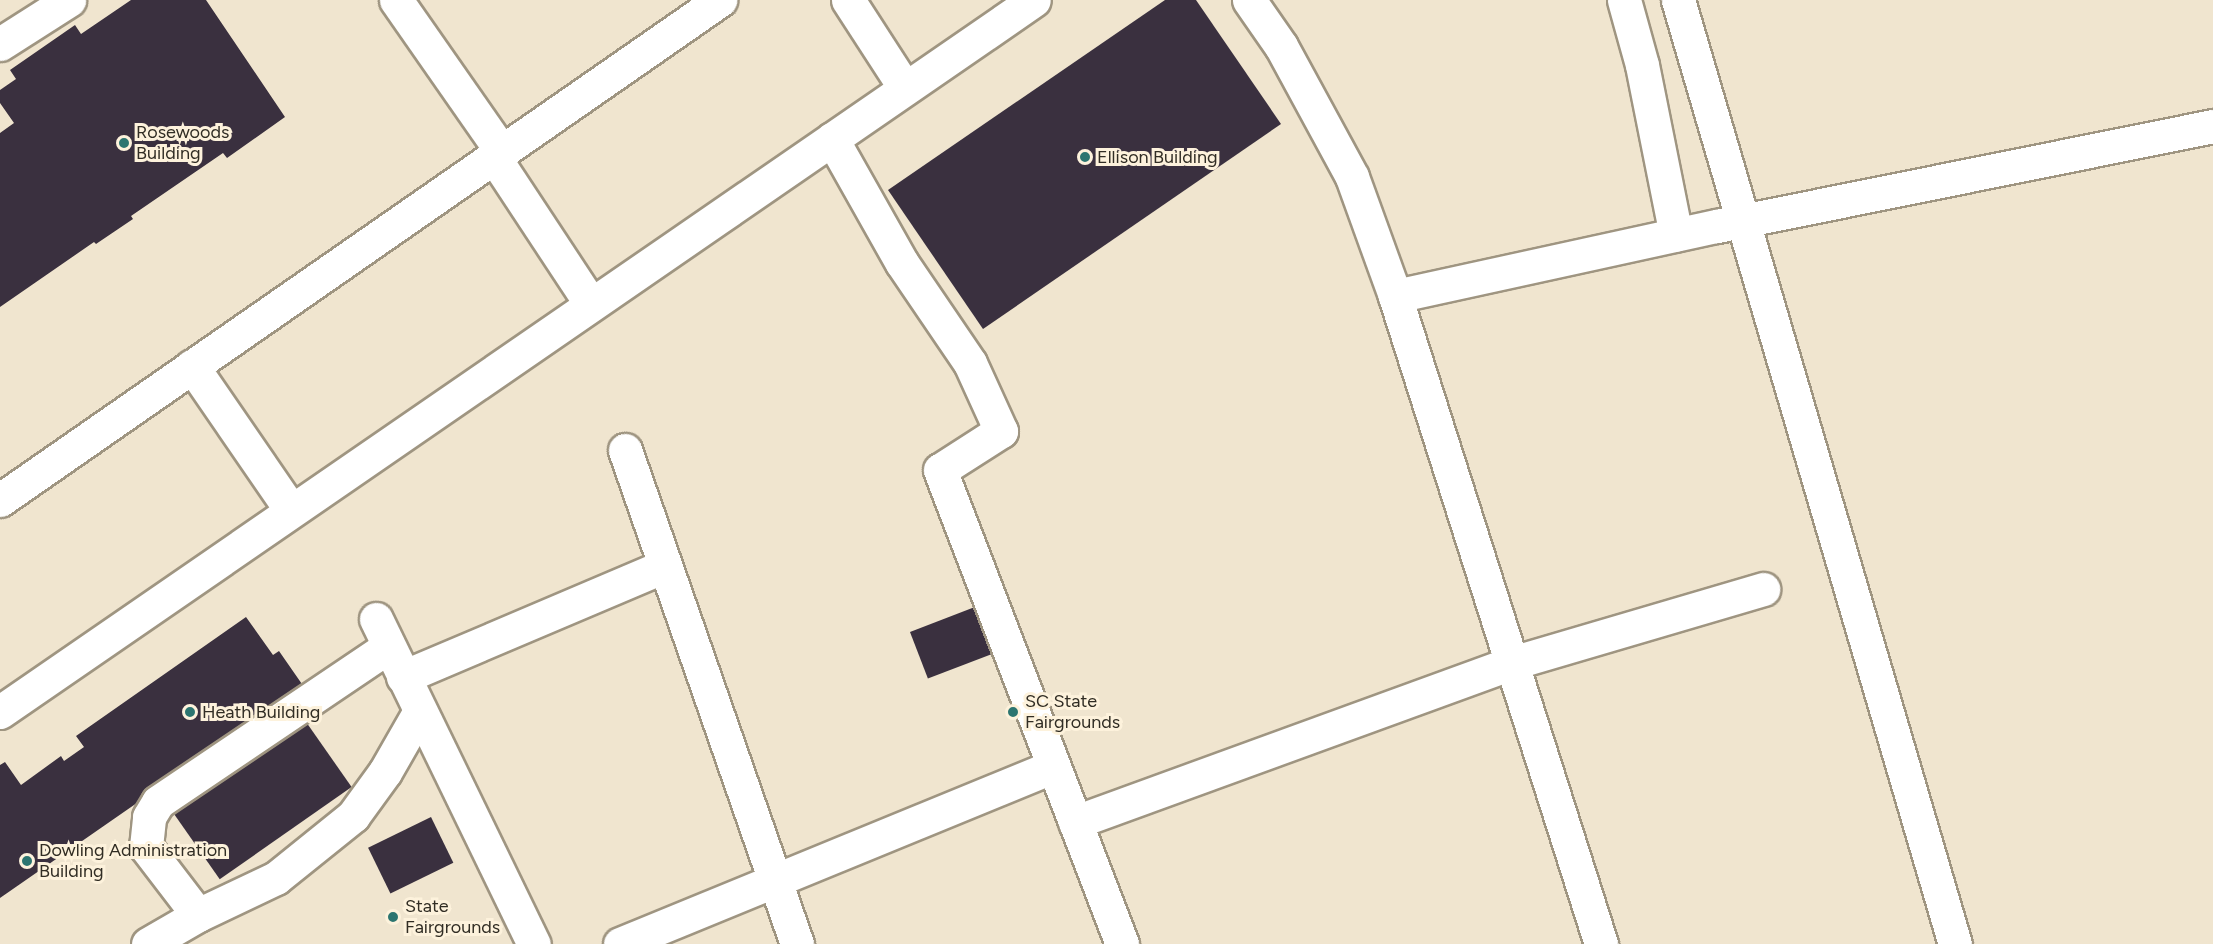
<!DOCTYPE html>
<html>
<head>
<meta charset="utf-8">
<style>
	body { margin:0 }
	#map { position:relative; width:2213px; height:944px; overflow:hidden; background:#f0e5cf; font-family:Figtree,sans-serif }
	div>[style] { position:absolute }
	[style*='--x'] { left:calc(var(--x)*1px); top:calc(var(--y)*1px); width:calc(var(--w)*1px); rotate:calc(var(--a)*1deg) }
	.building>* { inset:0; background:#3a303f; transform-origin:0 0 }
	.roads { filter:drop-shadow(2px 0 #9f9581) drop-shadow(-2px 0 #9f9581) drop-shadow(0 2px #9f9581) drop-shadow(0 -2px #9f9581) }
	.minor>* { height:33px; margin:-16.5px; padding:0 16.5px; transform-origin:16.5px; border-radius:16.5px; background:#fff }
	.dots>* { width:16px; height:16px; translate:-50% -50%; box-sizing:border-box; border:3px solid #fdf2dc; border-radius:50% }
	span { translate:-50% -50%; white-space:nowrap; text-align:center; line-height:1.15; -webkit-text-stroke:6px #fdf2dc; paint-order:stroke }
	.poi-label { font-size:18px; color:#312d24 }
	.left { translate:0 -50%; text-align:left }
</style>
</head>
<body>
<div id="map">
	<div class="building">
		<i style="clip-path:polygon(131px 0,206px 0,285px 117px,227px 158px,223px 153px,131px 216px,133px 219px,96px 244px,94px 242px,0 307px,0 133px,14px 123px,0 103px,0 90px,16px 79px,10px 70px,75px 25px,81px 34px)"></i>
		<i style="clip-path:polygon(1165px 0,1196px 0,1281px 124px,983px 329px,888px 190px)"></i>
		<i style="left:980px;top:605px;width:50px;height:75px;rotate:69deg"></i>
		<i style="clip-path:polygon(246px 617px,273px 655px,279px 651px,304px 687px,0 898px,0 765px,5px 762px,21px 785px,61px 756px,64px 761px,84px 747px,76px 736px)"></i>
		<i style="left:304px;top:719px;width:83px;height:161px;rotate:55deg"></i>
		<i style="left:431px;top:817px;width:51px;height:70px;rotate:64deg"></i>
	</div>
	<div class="roads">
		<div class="minor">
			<i style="--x:396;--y:0;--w:185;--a:55.1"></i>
			<i style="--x:848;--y:0;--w:105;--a:57.1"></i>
			<i style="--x:1249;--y:0;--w:56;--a:55.2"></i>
			<i style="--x:1281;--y:46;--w:149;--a:61.5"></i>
			<i style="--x:1352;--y:177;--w:127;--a:70.1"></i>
			<i style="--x:1395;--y:296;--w:680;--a:72.36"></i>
			<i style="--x:1624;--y:0;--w:67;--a:74.5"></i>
			<i style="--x:1642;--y:65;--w:173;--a:78.7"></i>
			<i style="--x:1678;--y:0;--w:984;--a:73.65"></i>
			<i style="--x:0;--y:44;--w:82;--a:-32.5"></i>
			<i style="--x:832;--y:139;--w:142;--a:60.6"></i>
			<i style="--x:902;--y:263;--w:121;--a:55.8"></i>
			<i style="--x:970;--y:363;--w:75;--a:65.5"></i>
			<i style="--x:1001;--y:431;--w:72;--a:147.4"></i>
			<i style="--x:940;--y:470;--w:508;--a:68.99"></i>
			<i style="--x:494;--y:157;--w:176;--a:56.6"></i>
			<i style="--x:1395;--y:296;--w:330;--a:-12.3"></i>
			<i style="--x:1717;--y:226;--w:506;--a:-11.4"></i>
			<i style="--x:192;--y:366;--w:175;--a:55.5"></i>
			<i style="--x:625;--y:450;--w:523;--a:70.8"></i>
			<i style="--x:0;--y:500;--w:877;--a:-34.78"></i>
			<i style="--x:376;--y:619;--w:361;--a:64.1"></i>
			<i style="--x:403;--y:677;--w:284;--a:-23"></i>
			<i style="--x:0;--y:712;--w:1255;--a:-34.55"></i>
			<i style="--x:1075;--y:822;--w:465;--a:-20"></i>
			<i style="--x:1512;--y:663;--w:262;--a:-16.4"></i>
			<i style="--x:198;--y:915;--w:86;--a:-127.4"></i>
			<i style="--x:146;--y:847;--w:30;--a:-84"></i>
			<i style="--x:149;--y:817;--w:17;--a:-59"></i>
			<i style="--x:158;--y:802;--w:277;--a:-34"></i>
			<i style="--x:148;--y:944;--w:58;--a:-30.1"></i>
			<i style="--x:198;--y:915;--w:86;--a:-25.4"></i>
			<i style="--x:276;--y:878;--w:99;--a:-38.8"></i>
			<i style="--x:353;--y:816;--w:54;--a:-54"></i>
			<i style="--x:385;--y:772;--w:70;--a:-60.2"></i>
			<i style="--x:620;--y:944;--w:468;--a:-22.3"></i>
		</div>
	</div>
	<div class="dots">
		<i style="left:124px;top:143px;background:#2c7570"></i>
		<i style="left:1085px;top:157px;background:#2c7570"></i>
		<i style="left:190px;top:712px;background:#2c7570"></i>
		<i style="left:1013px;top:712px;background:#2c7570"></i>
		<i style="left:27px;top:861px;background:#2c7570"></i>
		<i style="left:393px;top:917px;background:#2c7570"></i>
	</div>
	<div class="poi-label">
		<span class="left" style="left:136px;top:143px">Rosewoods<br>Building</span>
		<span class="left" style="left:1097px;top:157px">Ellison Building</span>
		<span class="left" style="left:1025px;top:712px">SC State<br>Fairgrounds</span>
		<span class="left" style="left:202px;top:712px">Heath Building</span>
		<span class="left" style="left:39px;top:861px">Dowling Administration<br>Building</span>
		<span class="left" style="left:405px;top:917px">State<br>Fairgrounds</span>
	</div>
</div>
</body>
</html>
